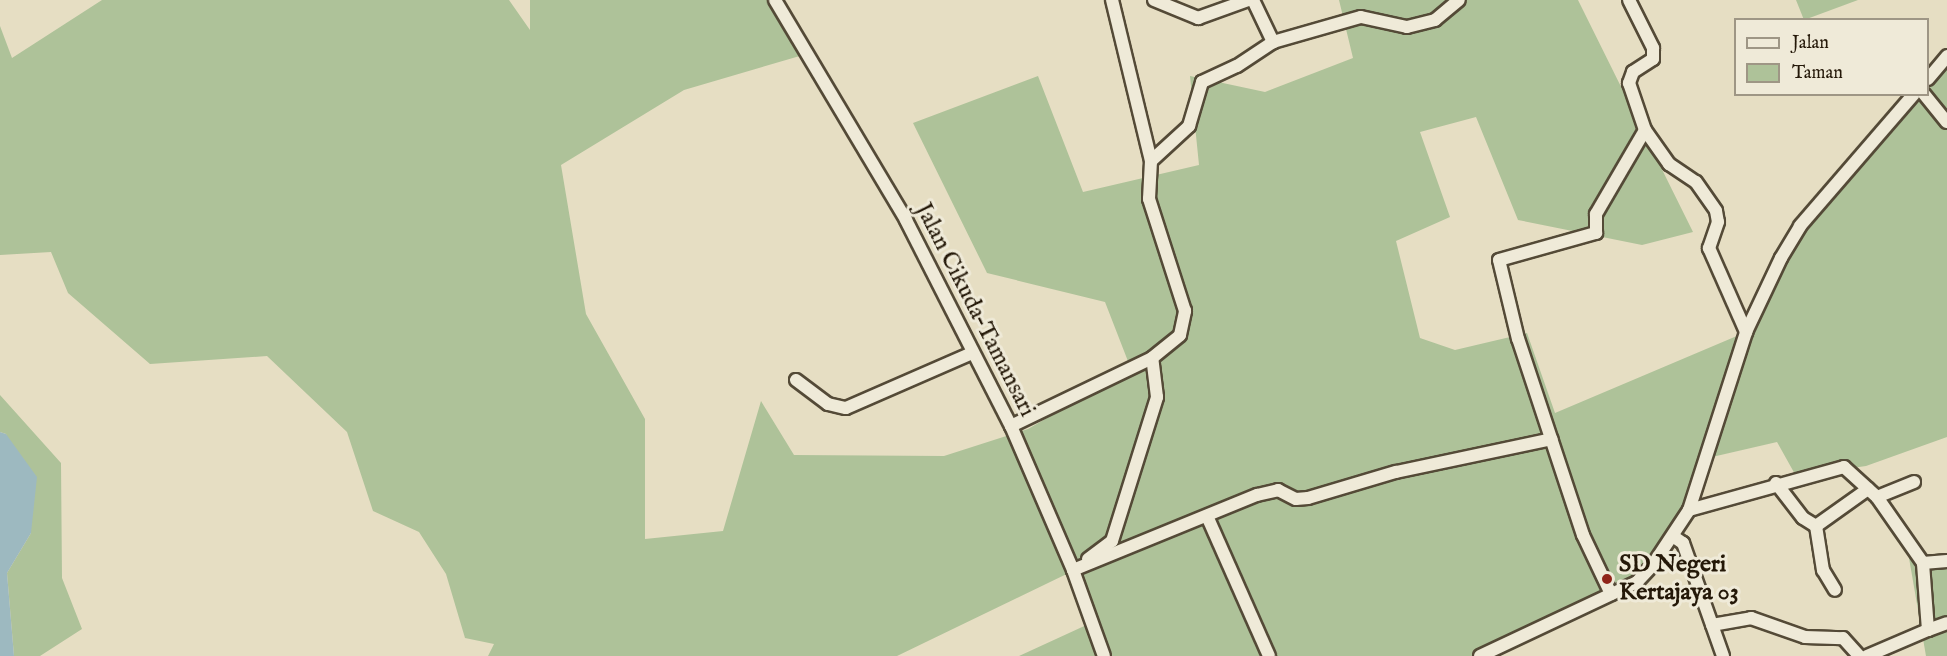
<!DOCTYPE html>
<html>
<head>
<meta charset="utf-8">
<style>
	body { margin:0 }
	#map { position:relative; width:1947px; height:656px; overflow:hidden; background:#e6dec3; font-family:"IM FELL English",serif }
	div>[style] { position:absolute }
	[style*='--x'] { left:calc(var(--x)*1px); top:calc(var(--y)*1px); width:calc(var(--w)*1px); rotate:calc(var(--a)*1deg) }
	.green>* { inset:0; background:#aec299 }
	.water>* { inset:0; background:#9db9c0 }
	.roads { filter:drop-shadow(2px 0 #544a37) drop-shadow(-2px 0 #544a37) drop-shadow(0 2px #544a37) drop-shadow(0 -2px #544a37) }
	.minor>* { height:12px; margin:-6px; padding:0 6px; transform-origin:6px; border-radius:6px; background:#efead8 }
	.dots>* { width:16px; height:16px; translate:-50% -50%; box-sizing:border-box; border:3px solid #efead8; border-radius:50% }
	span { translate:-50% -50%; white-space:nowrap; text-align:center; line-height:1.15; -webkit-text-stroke:6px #efead8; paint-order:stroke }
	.street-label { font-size:24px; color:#241808 }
	.poi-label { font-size:24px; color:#241808; font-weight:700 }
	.left { translate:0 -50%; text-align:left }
	.legend { position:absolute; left:1734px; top:18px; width:195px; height:78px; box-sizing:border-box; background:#efead8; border:2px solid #9e9685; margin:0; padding:8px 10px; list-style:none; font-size:18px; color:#241808 }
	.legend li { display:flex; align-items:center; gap:12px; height:30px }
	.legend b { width:30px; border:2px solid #9e9685 }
</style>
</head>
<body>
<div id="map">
	<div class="green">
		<i style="clip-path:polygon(102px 0,509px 0,530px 30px,530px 0,775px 0,810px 53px,684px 90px,561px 165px,586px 314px,645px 419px,645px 539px,723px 531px,761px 401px,794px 455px,944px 456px,1028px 429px,1131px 369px,1105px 302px,987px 273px,913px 123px,1038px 76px,1083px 192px,1199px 165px,1190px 76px,1265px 92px,1353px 58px,1339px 0,1578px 0,1693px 232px,1642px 245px,1518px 220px,1476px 117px,1420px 132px,1450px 217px,1396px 241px,1420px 338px,1455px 350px,1527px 333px,1555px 413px,1751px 330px,1804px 220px,1911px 95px,1928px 94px,1928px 76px,1947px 56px,1947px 437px,1866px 466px,1796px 476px,1777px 442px,1712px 457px,1693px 518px,1638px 584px,1482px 656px,1019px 656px,1093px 622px,1077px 569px,897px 656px,488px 656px,494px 644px,465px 638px,446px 574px,419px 532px,373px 511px,347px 432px,267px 356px,150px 364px,68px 293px,51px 252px,0 255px,0 26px,12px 58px)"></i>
		<i style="clip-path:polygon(1796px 0,1858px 0,1804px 20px)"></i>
		<i style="clip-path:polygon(0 395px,61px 463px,62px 578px,82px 629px,40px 656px,14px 656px,7px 573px,31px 533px,6px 434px,0 432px)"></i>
		<i style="clip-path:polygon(1947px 556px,1947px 656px,1926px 656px,1909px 558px)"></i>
	</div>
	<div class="water">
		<i style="clip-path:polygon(0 432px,6px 434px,37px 477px,31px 533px,7px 573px,14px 656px,0 656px)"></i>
	</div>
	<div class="roads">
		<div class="minor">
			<i style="--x:775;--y:0;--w:256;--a:59.2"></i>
			<i style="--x:906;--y:220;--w:231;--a:63"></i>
			<i style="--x:1011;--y:426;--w:157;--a:66.7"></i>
			<i style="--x:1073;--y:570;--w:91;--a:70.2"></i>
			<i style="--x:1154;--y:0;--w:48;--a:22.2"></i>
			<i style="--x:1198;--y:18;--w:53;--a:-19.8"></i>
			<i style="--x:1253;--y:0;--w:47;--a:64.5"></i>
			<i style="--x:1629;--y:0;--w:54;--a:63.4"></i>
			<i style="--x:1653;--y:48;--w:11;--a:90"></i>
			<i style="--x:1653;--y:59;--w:24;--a:147"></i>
			<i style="--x:1633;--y:72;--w:12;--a:110"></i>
			<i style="--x:1629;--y:83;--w:50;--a:71.2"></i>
			<i style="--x:1645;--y:130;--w:42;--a:54.8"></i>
			<i style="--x:1669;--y:164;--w:32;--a:34"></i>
			<i style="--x:1696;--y:182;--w:35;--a:55"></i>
			<i style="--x:1716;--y:211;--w:11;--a:80"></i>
			<i style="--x:1718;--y:222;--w:28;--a:109"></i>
			<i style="--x:1709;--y:248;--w:92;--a:66.2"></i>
			<i style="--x:1928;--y:79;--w:30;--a:-50"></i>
			<i style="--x:1924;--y:94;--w:36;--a:51"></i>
			<i style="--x:1151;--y:161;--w:52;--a:-42.6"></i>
			<i style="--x:1189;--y:126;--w:46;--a:-73.5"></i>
			<i style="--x:1202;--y:82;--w:38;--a:-25"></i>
			<i style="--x:1237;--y:66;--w:43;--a:-33.7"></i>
			<i style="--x:1273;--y:42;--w:91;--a:-15.9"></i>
			<i style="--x:1361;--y:17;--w:47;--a:12.3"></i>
			<i style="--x:1407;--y:27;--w:29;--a:-14"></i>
			<i style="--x:1435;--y:20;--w:31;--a:-40"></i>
			<i style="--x:796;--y:380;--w:40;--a:37"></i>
			<i style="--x:828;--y:404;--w:18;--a:13"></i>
			<i style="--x:846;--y:408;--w:137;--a:-23.6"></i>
			<i style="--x:1011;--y:426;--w:157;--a:-25.7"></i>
			<i style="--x:1152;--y:358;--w:36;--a:-39"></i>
			<i style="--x:1180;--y:335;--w:25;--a:-78"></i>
			<i style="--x:1185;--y:311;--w:118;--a:-107.8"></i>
			<i style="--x:1149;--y:199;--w:38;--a:-87"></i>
			<i style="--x:1151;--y:161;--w:166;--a:-103.6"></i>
			<i style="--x:1776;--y:483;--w:44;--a:52.4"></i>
			<i style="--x:1803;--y:518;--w:15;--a:32"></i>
			<i style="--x:1816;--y:526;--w:45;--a:81"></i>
			<i style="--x:1823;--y:570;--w:23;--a:59"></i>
			<i style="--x:1877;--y:497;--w:40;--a:-22"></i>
			<i style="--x:1689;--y:510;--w:161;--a:-15.5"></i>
			<i style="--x:1844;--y:467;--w:45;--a:42.3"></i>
			<i style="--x:1877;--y:497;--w:80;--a:55.1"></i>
			<i style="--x:1923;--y:563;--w:24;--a:-5"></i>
			<i style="--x:1207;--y:516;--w:153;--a:66.1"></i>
			<i style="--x:1816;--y:526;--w:64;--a:-35.4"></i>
			<i style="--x:1674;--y:537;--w:11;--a:34"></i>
			<i style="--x:1683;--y:543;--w:120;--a:70.5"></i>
			<i style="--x:1088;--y:559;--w:30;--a:-37"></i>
			<i style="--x:1112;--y:541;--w:151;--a:-72.6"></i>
			<i style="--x:1157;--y:397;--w:39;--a:-97"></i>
			<i style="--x:1073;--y:570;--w:199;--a:-22.2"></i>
			<i style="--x:1257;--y:495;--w:22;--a:-13"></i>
			<i style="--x:1278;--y:490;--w:20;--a:27"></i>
			<i style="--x:1296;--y:499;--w:12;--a:-5"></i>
			<i style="--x:1308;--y:498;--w:92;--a:-16.5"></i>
			<i style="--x:1396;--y:472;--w:159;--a:-11.9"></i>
			<i style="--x:1611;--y:594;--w:65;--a:-115.4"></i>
			<i style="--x:1583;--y:535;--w:206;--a:-108.3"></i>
			<i style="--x:1518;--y:339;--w:81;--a:-103.5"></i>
			<i style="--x:1499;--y:260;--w:101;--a:-15.6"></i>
			<i style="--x:1596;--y:233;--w:19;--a:-90"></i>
			<i style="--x:1596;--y:214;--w:97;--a:-59.7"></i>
			<i style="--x:1712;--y:625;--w:40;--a:-10"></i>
			<i style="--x:1751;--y:618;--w:57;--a:19.4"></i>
			<i style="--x:1805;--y:637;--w:38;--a:2"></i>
			<i style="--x:1843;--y:638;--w:24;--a:48"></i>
			<i style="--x:1928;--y:630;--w:20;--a:-20"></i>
			<i style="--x:1480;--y:656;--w:174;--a:-25.2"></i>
			<i style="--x:1637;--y:582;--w:22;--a:-47"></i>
			<i style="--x:1652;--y:566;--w:67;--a:-56.5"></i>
			<i style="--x:1689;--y:510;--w:187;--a:-72.2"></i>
			<i style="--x:1746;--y:332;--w:82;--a:-64.7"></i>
			<i style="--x:1781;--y:258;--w:37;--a:-59"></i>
			<i style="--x:1800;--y:226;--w:174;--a:-49.2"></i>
			<i style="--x:1867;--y:656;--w:66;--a:-23.1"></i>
			<i style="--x:1928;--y:630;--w:67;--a:-94.3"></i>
		</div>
	</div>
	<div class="dots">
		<i style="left:1607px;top:579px;background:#8f2418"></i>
	</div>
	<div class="street-label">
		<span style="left:975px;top:310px;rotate:63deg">Jalan Cikuda–Tamansari</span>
	</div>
	<div class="poi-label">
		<span class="left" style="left:1619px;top:579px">SD Negeri<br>Kertajaya 03</span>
	</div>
	<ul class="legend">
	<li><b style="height:8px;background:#efead8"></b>Jalan</li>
	<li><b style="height:16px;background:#aec299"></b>Taman</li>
	</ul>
</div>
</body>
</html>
